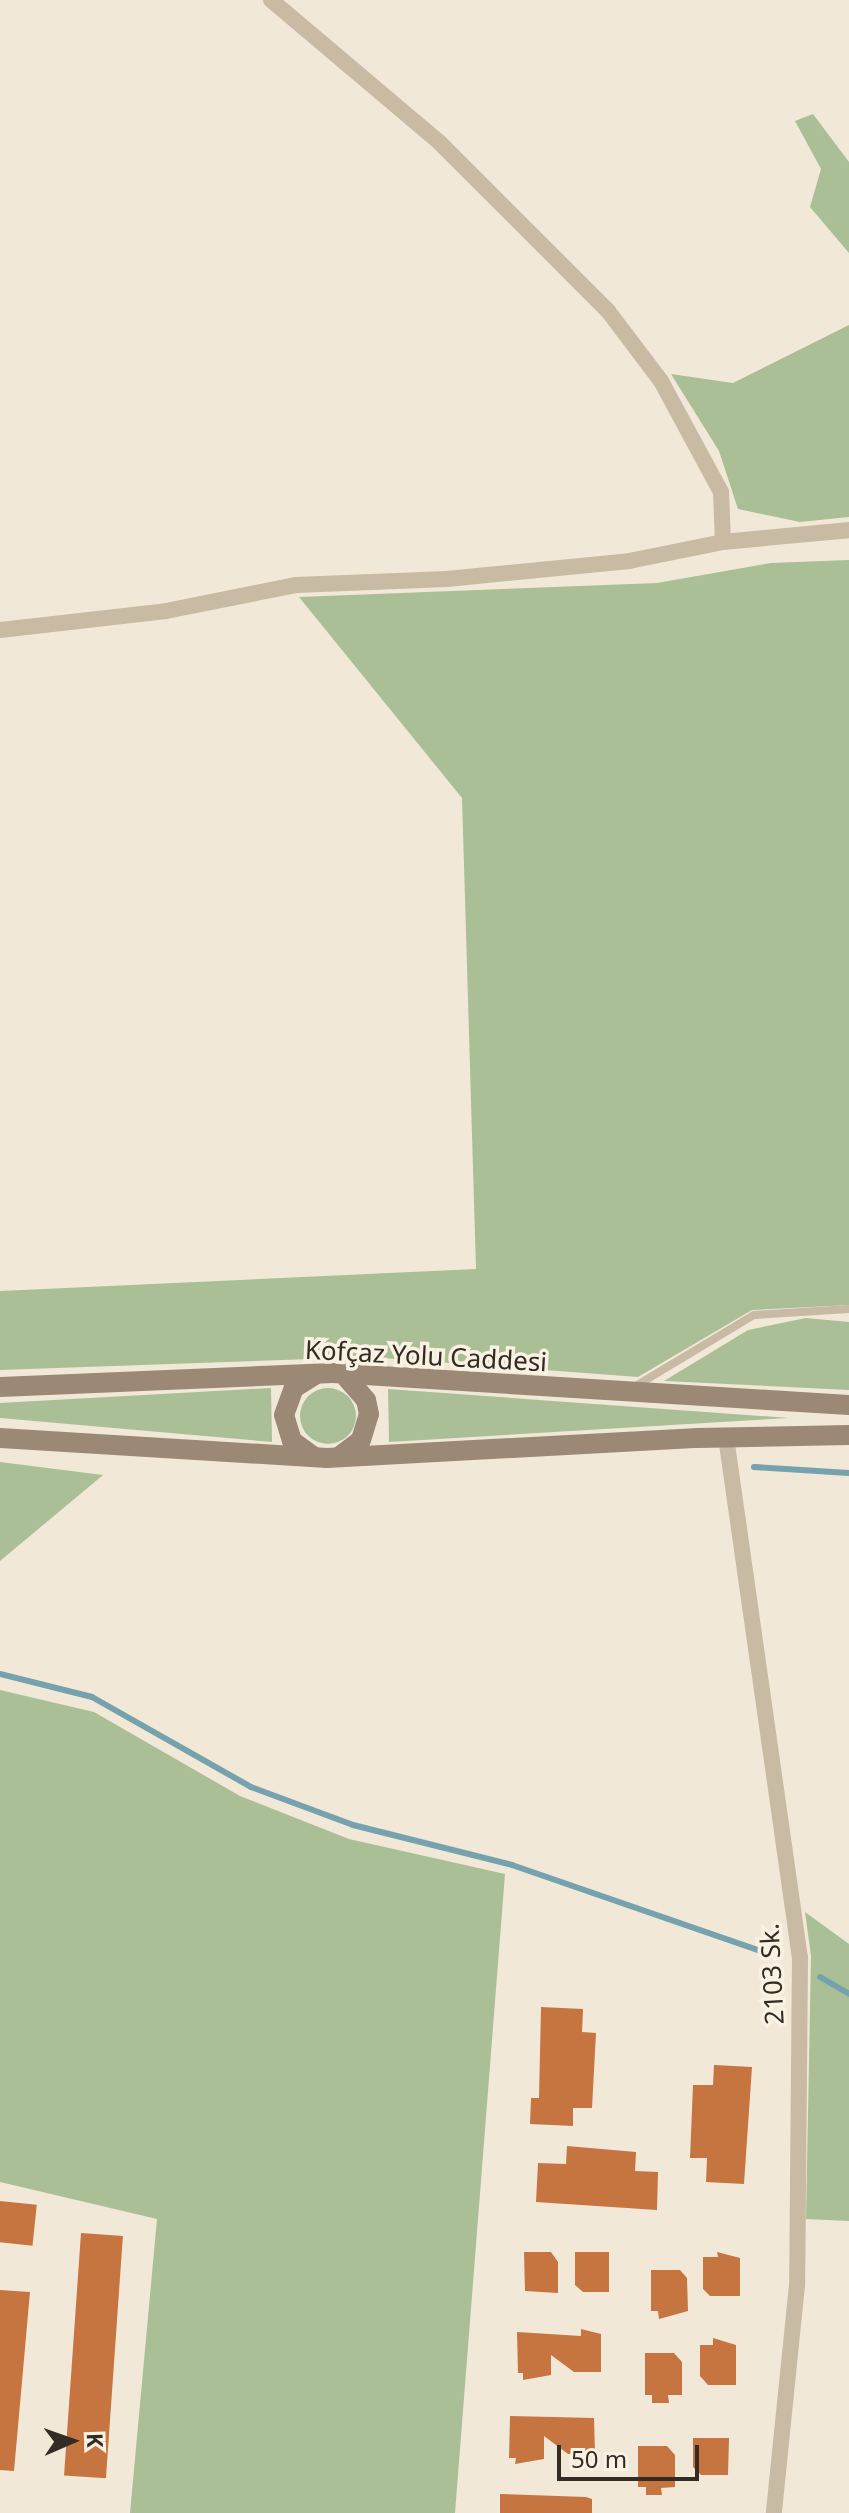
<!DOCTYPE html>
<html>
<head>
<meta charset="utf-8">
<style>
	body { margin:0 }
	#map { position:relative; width:849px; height:2513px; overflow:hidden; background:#f1e8d7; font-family:"Noto Sans",sans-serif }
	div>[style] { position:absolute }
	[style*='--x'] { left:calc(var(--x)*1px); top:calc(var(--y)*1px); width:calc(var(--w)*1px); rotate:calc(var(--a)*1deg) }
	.green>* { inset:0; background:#abbf97 }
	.round { border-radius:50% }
	.stream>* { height:6px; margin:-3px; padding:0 3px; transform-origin:3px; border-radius:3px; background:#76a2ad }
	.building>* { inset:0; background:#c67540; transform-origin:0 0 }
	.service>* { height:8px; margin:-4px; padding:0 4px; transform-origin:4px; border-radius:4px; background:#c8baa3 }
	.minor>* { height:16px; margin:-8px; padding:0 8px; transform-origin:8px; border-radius:8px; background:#c8baa3 }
	.secondary>* { height:20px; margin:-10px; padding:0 10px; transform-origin:10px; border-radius:10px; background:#9c8975 }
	span { translate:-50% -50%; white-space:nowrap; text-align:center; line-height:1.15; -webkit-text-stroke:7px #f9f2e3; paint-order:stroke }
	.street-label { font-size:26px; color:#332c25 }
	.north { position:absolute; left:32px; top:2401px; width:80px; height:80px; -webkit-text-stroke:6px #f9f2e3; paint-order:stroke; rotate:88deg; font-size:22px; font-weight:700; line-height:32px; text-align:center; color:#332c25 }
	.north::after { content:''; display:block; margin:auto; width:28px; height:36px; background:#332c25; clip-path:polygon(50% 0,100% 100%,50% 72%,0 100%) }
	.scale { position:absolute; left:557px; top:2445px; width:142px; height:36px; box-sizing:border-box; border:4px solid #332c25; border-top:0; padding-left:10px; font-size:24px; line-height:28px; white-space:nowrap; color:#332c25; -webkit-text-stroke:6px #f9f2e3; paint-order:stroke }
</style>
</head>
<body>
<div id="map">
	<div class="green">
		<i style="clip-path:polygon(813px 114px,849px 162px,849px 253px,810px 207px,821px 169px,795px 121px)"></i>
		<i style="clip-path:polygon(849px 325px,849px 517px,800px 522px,738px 509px,719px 451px,671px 374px,733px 383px)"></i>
		<i style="clip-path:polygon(849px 560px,849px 1305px,752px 1310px,638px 1377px,369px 1357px,0 1370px,0 1291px,476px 1269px,462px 798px,299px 597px,657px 583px,771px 563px)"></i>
		<i style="clip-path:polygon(806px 1318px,849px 1322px,849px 1390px,664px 1381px,748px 1330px)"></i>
		<i class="round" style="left:300px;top:1388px;width:56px;height:56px"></i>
		<i style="clip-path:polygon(271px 1388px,272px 1442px,0 1418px,0 1403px)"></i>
		<i style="clip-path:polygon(388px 1389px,789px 1418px,389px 1442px)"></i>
		<i style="clip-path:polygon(0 1462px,103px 1475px,0 1561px)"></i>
		<i style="clip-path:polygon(0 1690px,94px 1712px,240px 1796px,349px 1839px,505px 1874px,455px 2513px,130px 2513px,157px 2219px,0 2182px)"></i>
		<i style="clip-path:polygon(805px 1912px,849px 1944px,849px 2221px,806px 2219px,811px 1956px)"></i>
	</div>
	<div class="stream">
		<i style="--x:754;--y:1467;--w:95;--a:3.6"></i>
		<i style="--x:0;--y:1674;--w:95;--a:14"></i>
		<i style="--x:92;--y:1697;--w:183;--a:29.5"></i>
		<i style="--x:251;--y:1787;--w:109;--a:20.4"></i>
		<i style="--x:353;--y:1825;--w:164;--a:14.1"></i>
		<i style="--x:512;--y:1865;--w:266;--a:19.1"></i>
		<i style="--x:820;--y:1977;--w:34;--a:30"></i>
	</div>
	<div class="building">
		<i style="clip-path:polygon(541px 2007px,583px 2009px,582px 2032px,596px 2033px,592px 2108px,573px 2108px,573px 2126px,530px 2124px,531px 2098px,539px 2098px)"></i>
		<i style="clip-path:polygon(714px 2065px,752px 2067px,744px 2184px,706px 2182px,707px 2158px,690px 2158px,693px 2085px,713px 2085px)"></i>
		<i style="clip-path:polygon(567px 2146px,636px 2152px,635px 2171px,658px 2172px,657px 2210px,536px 2202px,538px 2163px,566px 2164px)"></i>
		<i style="left:0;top:2201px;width:37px;height:41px;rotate:6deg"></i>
		<i style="left:81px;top:2233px;width:42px;height:243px;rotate:4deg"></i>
		<i style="clip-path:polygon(524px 2252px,551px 2252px,558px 2262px,558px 2293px,525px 2291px)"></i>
		<i style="clip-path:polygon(575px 2252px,609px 2252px,609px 2292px,583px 2292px,575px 2285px)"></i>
		<i style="clip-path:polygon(717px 2252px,740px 2258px,740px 2296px,710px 2296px,703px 2289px,703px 2257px,718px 2257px)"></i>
		<i style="clip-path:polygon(651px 2270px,680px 2270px,687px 2278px,688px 2311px,659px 2319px,658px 2311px,651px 2311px)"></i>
		<i style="clip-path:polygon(0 2290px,30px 2292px,14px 2471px,0 2470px)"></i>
		<i style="clip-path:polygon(581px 2329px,601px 2334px,601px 2372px,574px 2372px,551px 2355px,551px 2375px,523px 2380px,523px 2373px,518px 2373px,517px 2332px,581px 2336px)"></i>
		<i style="clip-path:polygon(713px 2338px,736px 2345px,736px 2385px,708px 2385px,700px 2376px,700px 2345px,713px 2345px)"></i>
		<i style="clip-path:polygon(645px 2353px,674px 2353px,682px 2362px,682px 2395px,668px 2395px,669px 2403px,652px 2403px,652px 2395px,645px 2395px)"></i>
		<i style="clip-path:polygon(510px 2416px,594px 2418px,595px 2453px,568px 2454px,544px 2436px,544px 2459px,515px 2464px,516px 2458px,509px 2458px)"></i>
		<i style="clip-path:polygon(693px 2438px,729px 2438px,728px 2475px,701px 2475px,693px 2467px)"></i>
		<i style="clip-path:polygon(638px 2446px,667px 2446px,675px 2455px,675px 2487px,661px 2488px,662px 2495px,646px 2495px,646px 2487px,638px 2487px)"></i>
		<i style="clip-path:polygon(500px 2494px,586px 2497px,592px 2499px,592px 2513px,500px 2513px)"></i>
	</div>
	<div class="service">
		<i style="--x:634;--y:1387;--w:140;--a:-31"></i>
		<i style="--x:754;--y:1315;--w:95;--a:-3.6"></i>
	</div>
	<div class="minor">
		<i style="--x:271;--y:0;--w:220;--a:40.2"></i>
		<i style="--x:439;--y:142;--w:239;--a:45"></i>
		<i style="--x:608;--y:311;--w:88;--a:52.9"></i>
		<i style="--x:661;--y:381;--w:126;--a:61.6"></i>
		<i style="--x:721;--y:492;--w:50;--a:87.7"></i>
		<i style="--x:0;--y:630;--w:167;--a:-6.5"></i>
		<i style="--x:166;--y:611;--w:133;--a:-11.3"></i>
		<i style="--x:296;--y:585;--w:151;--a:-2.3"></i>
		<i style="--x:447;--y:579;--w:183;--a:-5.6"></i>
		<i style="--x:629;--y:561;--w:96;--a:-11.4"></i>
		<i style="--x:723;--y:542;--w:127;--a:-5.4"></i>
		<i style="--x:726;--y:1437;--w:526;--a:81.92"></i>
		<i style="--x:800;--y:1958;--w:327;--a:90.5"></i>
		<i style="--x:797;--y:2285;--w:229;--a:95.8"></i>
	</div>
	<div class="secondary">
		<i style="--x:0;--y:1387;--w:333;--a:-2.4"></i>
		<i style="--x:333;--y:1373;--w:517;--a:3.55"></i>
		<i style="--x:0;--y:1438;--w:328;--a:3.5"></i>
		<i style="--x:327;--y:1458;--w:372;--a:-3.1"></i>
		<i style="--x:698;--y:1438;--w:151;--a:-1.1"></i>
		<i style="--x:313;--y:1456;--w:26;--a:-144"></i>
		<i style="--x:292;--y:1441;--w:27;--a:-107"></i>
		<i style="--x:284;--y:1415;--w:29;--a:-70"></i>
		<i style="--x:294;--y:1388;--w:25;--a:-32"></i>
		<i style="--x:340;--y:1456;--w:26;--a:-37"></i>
		<i style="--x:361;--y:1440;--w:27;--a:-73"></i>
		<i style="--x:369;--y:1414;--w:14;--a:-102"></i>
		<i style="--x:366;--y:1400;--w:29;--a:-131"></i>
	</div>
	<div class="street-label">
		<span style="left:426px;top:1356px;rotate:3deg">Kofçaz Yolu Caddesi</span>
		<span style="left:772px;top:1974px;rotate:-93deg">2103 Sk.</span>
	</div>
	<div class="north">K</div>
	<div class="scale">50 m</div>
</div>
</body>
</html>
